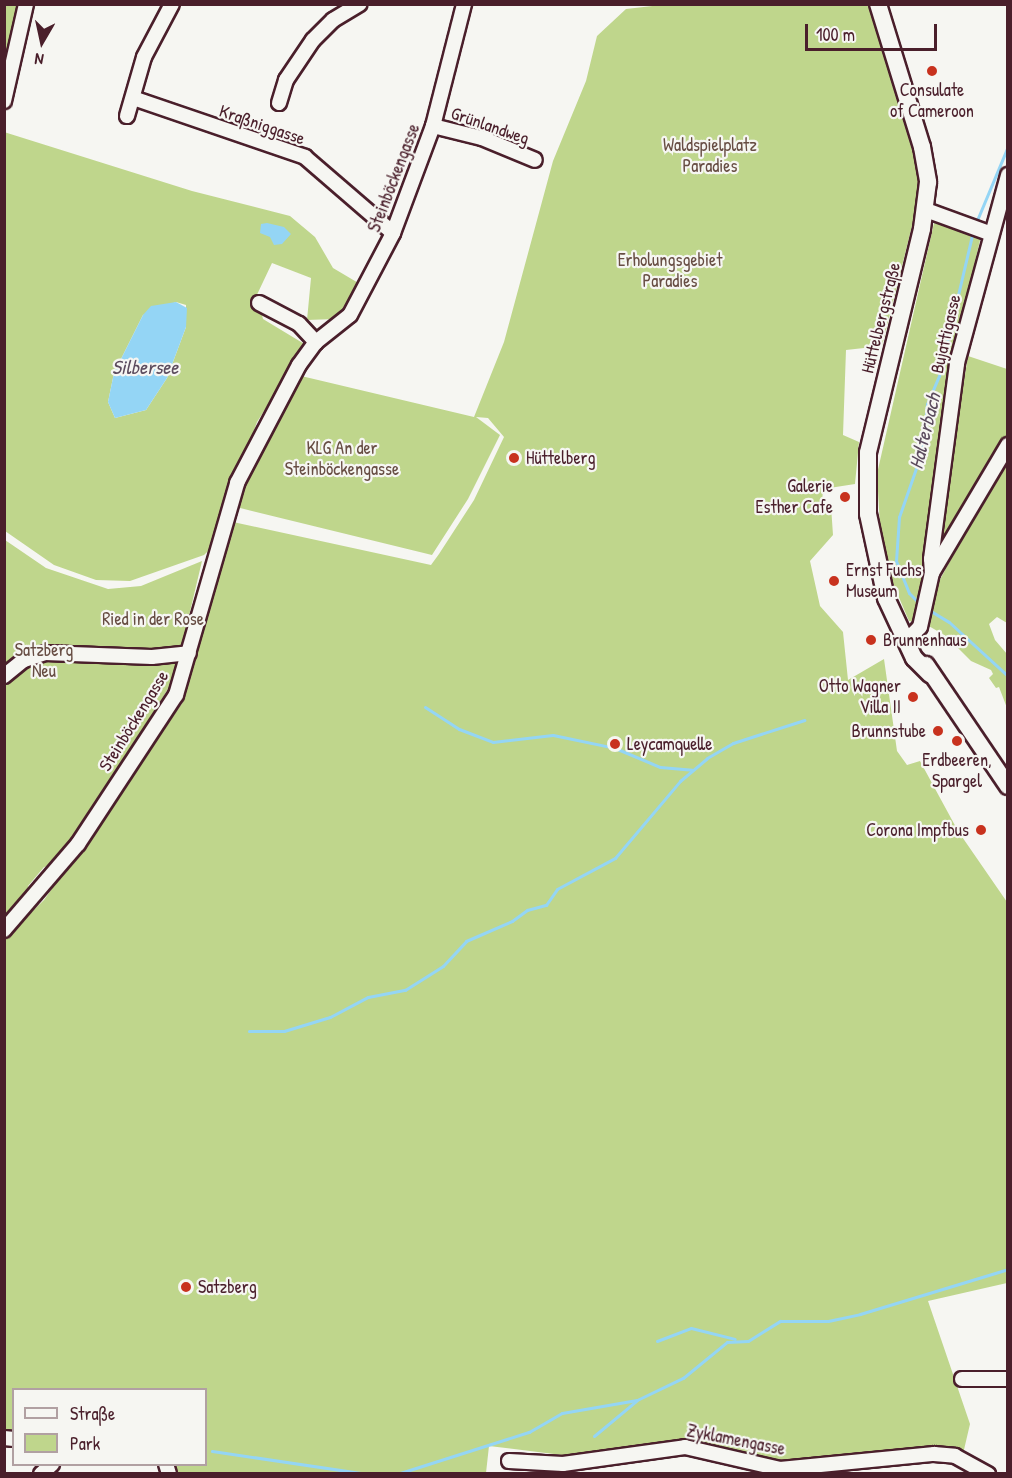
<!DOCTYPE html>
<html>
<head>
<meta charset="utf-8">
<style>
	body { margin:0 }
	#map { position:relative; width:1012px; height:1478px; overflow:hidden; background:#f6f6f2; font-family:"Patrick Hand",sans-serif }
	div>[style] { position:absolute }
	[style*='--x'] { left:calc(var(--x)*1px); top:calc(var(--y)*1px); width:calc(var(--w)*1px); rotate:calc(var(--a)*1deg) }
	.green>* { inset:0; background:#bfd68c }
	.water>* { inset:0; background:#94d5f5 }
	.stream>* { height:3px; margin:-1.5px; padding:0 1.5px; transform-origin:1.5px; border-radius:1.5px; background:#94d5f5 }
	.roads { filter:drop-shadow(2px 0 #4a1f2b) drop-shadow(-2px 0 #4a1f2b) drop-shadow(0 2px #4a1f2b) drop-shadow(0 -2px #4a1f2b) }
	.minor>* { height:14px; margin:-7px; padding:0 7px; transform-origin:7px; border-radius:7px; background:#f6f6f2 }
	.major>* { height:16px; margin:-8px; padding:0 8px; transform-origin:8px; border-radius:8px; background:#f6f6f2 }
	.dots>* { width:16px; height:16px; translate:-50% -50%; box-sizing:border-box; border:3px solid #f6f6f2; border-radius:50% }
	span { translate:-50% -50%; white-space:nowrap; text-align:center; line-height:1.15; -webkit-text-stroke:4.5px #f6f6f2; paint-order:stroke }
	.poi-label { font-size:18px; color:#4a1f2b }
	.left { translate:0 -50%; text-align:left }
	.right { translate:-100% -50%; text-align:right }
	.street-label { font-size:18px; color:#4a1f2b }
	.park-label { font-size:18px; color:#674d43 }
	.water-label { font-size:20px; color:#5c4c5e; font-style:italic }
	.frame { position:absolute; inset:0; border:6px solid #4a1f2b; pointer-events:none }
	.legend { position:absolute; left:12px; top:1388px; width:195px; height:78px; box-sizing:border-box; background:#f6f6f2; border:2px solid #b1a0a2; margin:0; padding:8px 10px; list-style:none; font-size:18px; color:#4a1f2b }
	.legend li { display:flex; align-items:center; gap:12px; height:30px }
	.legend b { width:30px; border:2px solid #b1a0a2 }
	.north { position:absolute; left:12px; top:12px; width:60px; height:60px; -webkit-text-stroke:4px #f6f6f2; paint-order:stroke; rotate:189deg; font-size:16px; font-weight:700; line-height:24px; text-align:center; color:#4a1f2b }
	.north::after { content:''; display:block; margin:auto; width:21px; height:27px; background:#4a1f2b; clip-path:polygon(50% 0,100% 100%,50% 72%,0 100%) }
	.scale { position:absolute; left:805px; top:24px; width:132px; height:27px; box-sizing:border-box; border:3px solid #4a1f2b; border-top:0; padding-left:8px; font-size:18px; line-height:21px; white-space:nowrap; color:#4a1f2b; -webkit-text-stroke:4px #f6f6f2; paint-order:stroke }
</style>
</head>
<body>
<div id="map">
	<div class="green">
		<i style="clip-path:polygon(670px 4px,868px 5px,920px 175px,916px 210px,882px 346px,846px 350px,843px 435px,859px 442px,855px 484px,823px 489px,822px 504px,831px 506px,833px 535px,810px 561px,820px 606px,843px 632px,848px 680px,884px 659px,897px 751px,907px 765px,920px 761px,958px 831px,1007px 902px,1007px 1283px,928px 1301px,970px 1424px,963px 1454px,950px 1447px,923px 1447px,907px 1453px,780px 1465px,694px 1441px,570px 1456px,489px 1446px,486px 1473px,173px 1473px,171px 1465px,206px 1464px,206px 1390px,14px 1390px,13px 1434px,5px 1434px,5px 938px,44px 900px,183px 702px,233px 522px,431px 565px,439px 554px,474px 500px,504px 437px,488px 418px,476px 417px,500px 435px,468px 499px,432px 555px,236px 507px,248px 470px,297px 375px,474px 417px,504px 342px,553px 161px,586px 81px,597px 36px,626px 9px)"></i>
		<i style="clip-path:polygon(5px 5px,20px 5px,5px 61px)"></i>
		<i style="clip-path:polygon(evenodd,4px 132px,192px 191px,290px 216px,315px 237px,333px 268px,360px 284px,335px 319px,307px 320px,311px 278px,272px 263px,254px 301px,259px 303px,263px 319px,306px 345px,257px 422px,211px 548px,204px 555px,130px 581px,96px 580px,54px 565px,5px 531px,4px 132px,176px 302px,186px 305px,186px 327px,167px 378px,146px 410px,115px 418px,108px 402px,114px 373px,143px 315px,176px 302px)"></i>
		<i style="clip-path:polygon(934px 223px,981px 236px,949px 374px,921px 589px,930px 598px,1007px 456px,1007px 623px,997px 617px,989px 624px,995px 640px,1007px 654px,1007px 708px,999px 687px,996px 688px,989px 678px,993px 674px,991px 670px,971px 661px,946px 636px,927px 625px,909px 621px,889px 574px,880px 526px,877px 474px)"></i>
		<i style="clip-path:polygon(968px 356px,1007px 369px,1007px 439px,942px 554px,936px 552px)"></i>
		<i style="clip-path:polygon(5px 540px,46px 568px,108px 589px,141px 586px,202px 561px,174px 679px,82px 828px,54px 865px,44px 867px,28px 886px,31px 893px,5px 922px)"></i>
	</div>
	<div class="water">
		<i style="clip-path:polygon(267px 223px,284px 227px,291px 234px,282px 244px,274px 245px,270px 237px,260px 233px,261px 224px)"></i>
		<i style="clip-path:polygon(176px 302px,187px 308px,186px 327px,167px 378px,146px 410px,115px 418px,108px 402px,114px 373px,143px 315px,151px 306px)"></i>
	</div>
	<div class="stream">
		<i style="--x:975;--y:225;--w:86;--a:-67.3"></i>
		<i style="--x:921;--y:605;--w:17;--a:-135"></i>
		<i style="--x:909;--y:593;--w:35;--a:-112"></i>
		<i style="--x:896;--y:561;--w:44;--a:-86.1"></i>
		<i style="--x:899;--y:517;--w:70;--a:-70.8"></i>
		<i style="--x:922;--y:451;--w:47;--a:-83.9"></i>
		<i style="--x:927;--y:404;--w:30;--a:-67"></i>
		<i style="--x:939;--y:376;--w:149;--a:-76.8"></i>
		<i style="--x:929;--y:610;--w:23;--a:31"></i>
		<i style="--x:949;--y:622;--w:80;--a:42.5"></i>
		<i style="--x:425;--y:707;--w:40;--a:32.9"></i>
		<i style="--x:459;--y:729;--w:36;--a:21"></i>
		<i style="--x:493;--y:742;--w:60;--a:-6.7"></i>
		<i style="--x:553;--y:735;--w:63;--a:11.8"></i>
		<i style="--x:615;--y:748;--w:49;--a:22.9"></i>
		<i style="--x:660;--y:767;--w:32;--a:5"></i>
		<i style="--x:249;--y:1031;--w:35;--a:0"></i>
		<i style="--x:284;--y:1031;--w:48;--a:-16.9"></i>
		<i style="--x:330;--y:1017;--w:43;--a:-27.8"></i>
		<i style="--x:368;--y:997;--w:38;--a:-11"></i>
		<i style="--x:405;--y:990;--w:45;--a:-32.3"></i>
		<i style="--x:443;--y:966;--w:34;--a:-47"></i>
		<i style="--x:466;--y:941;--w:50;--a:-23.5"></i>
		<i style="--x:512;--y:921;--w:19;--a:-36"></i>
		<i style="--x:527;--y:910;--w:20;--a:-15"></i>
		<i style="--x:546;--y:905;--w:19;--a:-55"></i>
		<i style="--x:557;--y:889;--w:66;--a:-28.1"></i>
		<i style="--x:615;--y:858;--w:101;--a:-49.8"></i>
		<i style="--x:680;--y:781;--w:35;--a:-40"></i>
		<i style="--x:707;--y:758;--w:30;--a:-30"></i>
		<i style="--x:733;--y:743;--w:75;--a:-17.9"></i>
		<i style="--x:657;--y:1341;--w:36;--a:-21"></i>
		<i style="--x:691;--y:1328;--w:45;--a:14"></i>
		<i style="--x:594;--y:1436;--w:55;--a:-39.8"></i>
		<i style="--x:212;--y:1451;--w:157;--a:8.4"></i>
		<i style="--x:397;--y:1474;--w:139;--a:-17.7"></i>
		<i style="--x:529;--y:1432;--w:38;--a:-30"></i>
		<i style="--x:562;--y:1413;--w:76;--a:-9.8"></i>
		<i style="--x:637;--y:1400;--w:51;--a:-25.6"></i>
		<i style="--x:683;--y:1378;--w:57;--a:-39.3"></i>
		<i style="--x:727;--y:1342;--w:21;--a:-3"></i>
		<i style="--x:748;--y:1341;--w:38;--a:-32"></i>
		<i style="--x:780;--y:1321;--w:48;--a:0"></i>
		<i style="--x:828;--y:1321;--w:33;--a:-12"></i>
		<i style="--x:860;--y:1314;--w:155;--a:-16.9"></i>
	</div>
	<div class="roads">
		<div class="minor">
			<i style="--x:133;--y:98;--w:182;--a:18.9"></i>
			<i style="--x:305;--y:157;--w:116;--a:40.8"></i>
			<i style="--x:4;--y:101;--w:99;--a:-77.2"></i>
			<i style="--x:279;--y:103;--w:24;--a:-73"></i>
			<i style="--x:286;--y:80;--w:48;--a:-56"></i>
			<i style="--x:313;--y:40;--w:28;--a:-45"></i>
			<i style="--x:333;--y:20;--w:31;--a:-31"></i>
			<i style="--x:127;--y:116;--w:61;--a:-73.9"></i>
			<i style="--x:144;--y:57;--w:60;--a:-62.2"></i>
			<i style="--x:433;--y:126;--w:50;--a:13.8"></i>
			<i style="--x:482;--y:138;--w:57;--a:22.5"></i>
			<i style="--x:926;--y:210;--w:67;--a:20.1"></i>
			<i style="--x:259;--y:303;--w:45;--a:27.7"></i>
			<i style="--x:299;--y:324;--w:25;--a:47"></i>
			<i style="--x:932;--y:573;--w:149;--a:-59.3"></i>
			<i style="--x:907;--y:640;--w:18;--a:-45"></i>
			<i style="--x:920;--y:627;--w:55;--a:-77.5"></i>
			<i style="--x:932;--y:573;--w:14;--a:-94"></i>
			<i style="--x:931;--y:559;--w:198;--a:-82.4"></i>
			<i style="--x:957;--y:363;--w:195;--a:-74.8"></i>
			<i style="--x:4;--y:676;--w:26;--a:-39"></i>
			<i style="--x:24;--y:660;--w:22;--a:-18"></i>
			<i style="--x:45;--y:653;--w:107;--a:2.1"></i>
			<i style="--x:152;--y:657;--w:37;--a:-6"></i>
			<i style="--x:4;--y:930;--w:113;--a:-49.3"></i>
			<i style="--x:78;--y:844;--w:178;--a:-56.7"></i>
			<i style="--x:176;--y:695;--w:221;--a:-73.9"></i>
			<i style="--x:237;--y:483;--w:133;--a:-62.3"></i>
			<i style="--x:299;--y:365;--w:29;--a:-54"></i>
			<i style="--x:316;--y:342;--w:43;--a:-38.5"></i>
			<i style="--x:350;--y:315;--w:93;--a:-62.3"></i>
			<i style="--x:393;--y:233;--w:114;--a:-69.5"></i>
			<i style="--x:433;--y:126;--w:126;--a:-75.7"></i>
			<i style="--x:962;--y:1379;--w:46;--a:0"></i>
			<i style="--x:4;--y:1438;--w:10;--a:6"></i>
			<i style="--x:509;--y:1461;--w:54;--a:3.2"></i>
			<i style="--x:563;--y:1464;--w:123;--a:-7.9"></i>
			<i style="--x:685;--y:1447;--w:98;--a:13"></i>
			<i style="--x:780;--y:1469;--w:155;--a:-5.6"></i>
			<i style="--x:934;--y:1454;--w:21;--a:5"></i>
			<i style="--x:955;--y:1456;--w:38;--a:29"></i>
			<i style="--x:166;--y:1464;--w:10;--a:73"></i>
			<i style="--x:41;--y:1474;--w:15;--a:-42"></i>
		</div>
		<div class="major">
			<i style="--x:878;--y:4;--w:150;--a:72.9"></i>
			<i style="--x:922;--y:147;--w:36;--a:80"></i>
			<i style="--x:928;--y:182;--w:47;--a:97.3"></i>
			<i style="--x:922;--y:229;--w:230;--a:103.6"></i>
			<i style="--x:868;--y:453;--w:61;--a:90"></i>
			<i style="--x:868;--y:514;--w:86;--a:77.9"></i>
			<i style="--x:886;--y:598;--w:66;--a:65"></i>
			<i style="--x:914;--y:658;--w:23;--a:45"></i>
			<i style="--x:926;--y:665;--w:146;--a:55.9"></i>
		</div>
	</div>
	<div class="dots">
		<i style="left:932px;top:71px;background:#c8321e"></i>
		<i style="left:514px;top:458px;background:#c8321e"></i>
		<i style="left:845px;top:497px;background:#c8321e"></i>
		<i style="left:834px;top:581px;background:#c8321e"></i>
		<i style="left:871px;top:640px;background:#c8321e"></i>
		<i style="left:913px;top:697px;background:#c8321e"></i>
		<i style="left:938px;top:731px;background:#c8321e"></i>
		<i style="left:957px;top:741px;background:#c8321e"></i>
		<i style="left:615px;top:744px;background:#c8321e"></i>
		<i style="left:981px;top:830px;background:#c8321e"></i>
		<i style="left:186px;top:1287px;background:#c8321e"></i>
	</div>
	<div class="poi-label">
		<span style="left:932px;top:101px">Consulate<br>of Cameroon</span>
		<span class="left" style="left:526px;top:458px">Hüttelberg</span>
		<span class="right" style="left:833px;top:497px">Galerie<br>Esther Cafe</span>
		<span class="left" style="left:846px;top:581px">Ernst Fuchs<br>Museum</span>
		<span class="left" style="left:883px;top:640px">Brunnenhaus</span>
		<span class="right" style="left:901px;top:697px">Otto Wagner<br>Villa II</span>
		<span class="right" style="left:926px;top:731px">Brunnstube</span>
		<span class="left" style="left:627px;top:744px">Leycamquelle</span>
		<span style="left:957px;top:771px">Erdbeeren,<br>Spargel</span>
		<span class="right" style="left:969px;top:830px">Corona Impfbus</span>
		<span class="left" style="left:198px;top:1287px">Satzberg</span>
	</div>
	<div class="street-label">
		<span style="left:262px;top:125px;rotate:19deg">Kraßniggasse</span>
		<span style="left:490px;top:126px;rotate:19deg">Grünlandweg</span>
		<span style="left:394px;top:178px;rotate:-69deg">Steinböckengasse</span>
		<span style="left:881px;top:318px;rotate:-76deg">Hüttelbergstraße</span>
		<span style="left:946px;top:334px;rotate:-77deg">Bujattigasse</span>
		<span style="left:134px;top:721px;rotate:-58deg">Steinböckengasse</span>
		<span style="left:736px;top:1440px;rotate:11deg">Zyklamengasse</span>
	</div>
	<div class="park-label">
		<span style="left:710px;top:156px">Waldspielplatz<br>Paradies</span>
		<span style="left:670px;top:271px">Erholungsgebiet<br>Paradies</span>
		<span style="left:342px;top:459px">KLG An der<br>Steinböckengasse</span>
		<span style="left:153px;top:619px">Ried in der Rose</span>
		<span style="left:44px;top:661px">Satzberg<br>Neu</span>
	</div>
	<div class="water-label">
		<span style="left:145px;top:366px">Silbersee</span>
		<span style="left:924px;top:431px;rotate:-76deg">Halterbach</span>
	</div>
	<div class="frame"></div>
	<ul class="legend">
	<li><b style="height:8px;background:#f6f6f2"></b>Straße</li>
	<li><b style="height:16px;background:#bfd68c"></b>Park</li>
	</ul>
	<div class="north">N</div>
	<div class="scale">100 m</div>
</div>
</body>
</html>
